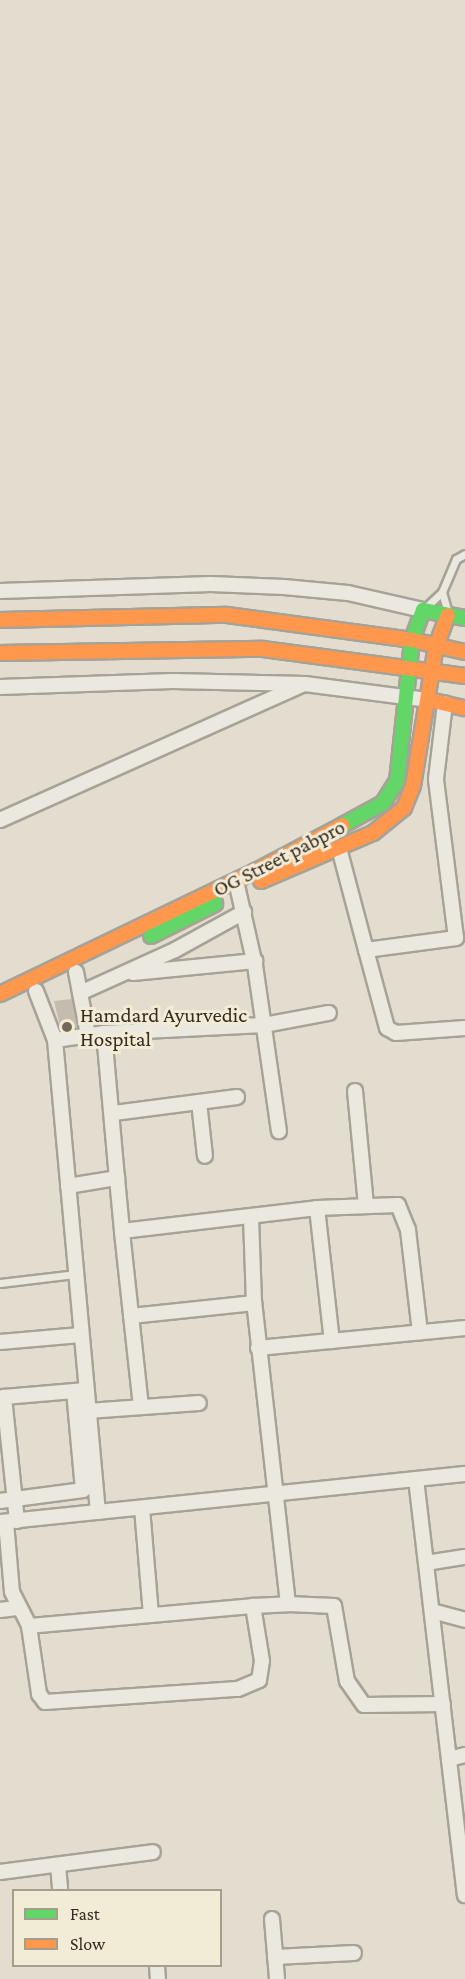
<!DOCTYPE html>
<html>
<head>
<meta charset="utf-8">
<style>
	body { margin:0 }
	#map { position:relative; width:465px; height:1979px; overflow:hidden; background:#e2ddce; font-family:"Crimson Pro",serif }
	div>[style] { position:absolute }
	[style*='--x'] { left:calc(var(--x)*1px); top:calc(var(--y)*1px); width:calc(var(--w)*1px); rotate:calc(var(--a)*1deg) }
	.building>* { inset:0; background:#c5bcaf }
	.roads { filter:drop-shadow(2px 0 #a7a297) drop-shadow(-2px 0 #a7a297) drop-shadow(0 2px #a7a297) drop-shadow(0 -2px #a7a297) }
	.lane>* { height:7px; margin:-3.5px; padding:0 3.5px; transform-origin:3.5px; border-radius:3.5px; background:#eae8df }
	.street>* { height:14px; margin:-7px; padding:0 7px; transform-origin:7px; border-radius:7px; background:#eae8df }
	.fast>* { height:14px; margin:-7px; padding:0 7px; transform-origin:7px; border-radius:7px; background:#63d668 }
	.slow>* { height:14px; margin:-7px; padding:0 7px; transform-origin:7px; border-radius:7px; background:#ff974d }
	.dots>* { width:16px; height:16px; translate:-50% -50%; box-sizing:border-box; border:3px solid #f2ebd5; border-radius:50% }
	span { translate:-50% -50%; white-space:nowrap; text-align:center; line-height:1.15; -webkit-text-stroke:6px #f2ebd5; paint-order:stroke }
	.street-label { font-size:21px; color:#352b20 }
	.poi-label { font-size:21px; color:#352b20 }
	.left { translate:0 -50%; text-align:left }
	.legend { position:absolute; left:12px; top:1889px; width:210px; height:78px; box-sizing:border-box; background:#f2ebd5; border:2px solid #a69e8d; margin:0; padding:8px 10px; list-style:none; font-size:18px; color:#352b20 }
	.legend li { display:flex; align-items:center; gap:12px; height:30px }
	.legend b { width:30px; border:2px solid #a69e8d }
</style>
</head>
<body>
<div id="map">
	<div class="building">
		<i style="clip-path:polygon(72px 999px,77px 1028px,61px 1030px,54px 1001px)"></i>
	</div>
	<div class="roads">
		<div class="lane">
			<i style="--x:442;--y:592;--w:22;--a:74"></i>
			<i style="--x:425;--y:608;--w:23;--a:-43"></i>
			<i style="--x:442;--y:592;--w:36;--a:-67"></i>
			<i style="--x:456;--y:559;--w:10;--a:-29"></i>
			<i style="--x:0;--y:1283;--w:77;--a:-6.8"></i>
		</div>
		<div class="street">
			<i style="--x:0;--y:591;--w:211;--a:-1.9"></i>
			<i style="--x:211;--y:584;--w:73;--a:2.4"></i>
			<i style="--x:284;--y:587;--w:64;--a:5.4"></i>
			<i style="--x:348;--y:593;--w:77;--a:12.8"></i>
			<i style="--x:0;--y:687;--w:173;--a:-2"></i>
			<i style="--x:173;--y:681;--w:132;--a:1.3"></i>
			<i style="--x:305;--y:684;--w:125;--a:7.4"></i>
			<i style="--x:0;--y:820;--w:331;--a:-24.1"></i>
			<i style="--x:339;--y:848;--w:106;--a:75.2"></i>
			<i style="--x:366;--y:950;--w:91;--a:-7.6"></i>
			<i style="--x:456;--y:938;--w:160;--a:-97.2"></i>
			<i style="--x:436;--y:779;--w:76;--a:-83.2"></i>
			<i style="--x:236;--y:881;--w:86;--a:77.3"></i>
			<i style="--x:255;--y:965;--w:168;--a:81.8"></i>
			<i style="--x:366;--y:950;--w:81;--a:74.9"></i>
			<i style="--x:387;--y:1028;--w:10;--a:29"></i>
			<i style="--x:396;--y:1033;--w:69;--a:-4.1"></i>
			<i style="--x:76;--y:972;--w:64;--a:79.2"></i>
			<i style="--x:133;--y:973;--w:123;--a:-5.6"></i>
			<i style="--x:36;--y:991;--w:53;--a:68.8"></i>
			<i style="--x:55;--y:1040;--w:474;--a:84.8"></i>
			<i style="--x:80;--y:993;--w:104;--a:-24.4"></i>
			<i style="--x:175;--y:950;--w:79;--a:-28.8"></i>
			<i style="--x:104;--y:1033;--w:160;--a:-2.9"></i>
			<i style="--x:264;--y:1025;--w:66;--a:-10.5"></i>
			<i style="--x:55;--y:1040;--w:49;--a:-8.1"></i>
			<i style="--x:104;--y:1033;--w:146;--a:84.9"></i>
			<i style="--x:355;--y:1091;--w:115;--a:84.5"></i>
			<i style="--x:199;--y:1102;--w:54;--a:83.7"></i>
			<i style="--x:114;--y:1113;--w:124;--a:-7.4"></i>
			<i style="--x:68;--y:1186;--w:50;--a:-9.3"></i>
			<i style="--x:117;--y:1178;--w:53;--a:84.6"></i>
			<i style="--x:317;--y:1208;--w:134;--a:83.6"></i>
			<i style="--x:131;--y:1316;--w:124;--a:-6"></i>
			<i style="--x:0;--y:1342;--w:81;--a:-4.9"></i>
			<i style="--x:258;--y:1348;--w:208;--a:-5.5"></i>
			<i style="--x:141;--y:1407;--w:177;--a:-96.2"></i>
			<i style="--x:122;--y:1231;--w:196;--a:-6.7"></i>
			<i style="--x:317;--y:1208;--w:81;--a:-2.1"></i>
			<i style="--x:398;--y:1205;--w:27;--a:68"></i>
			<i style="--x:408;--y:1230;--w:103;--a:83.3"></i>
			<i style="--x:88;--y:1411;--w:111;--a:-4.1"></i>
			<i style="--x:416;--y:1479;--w:419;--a:83.3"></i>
			<i style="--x:0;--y:1501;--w:84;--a:-7.5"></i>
			<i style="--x:83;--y:1490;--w:99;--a:-95.2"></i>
			<i style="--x:142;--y:1508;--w:107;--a:85.2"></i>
			<i style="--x:17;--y:1521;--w:125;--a:-96"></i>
			<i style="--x:4;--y:1397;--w:82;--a:-4.9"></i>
			<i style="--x:0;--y:1522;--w:467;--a:-5.9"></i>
			<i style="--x:6;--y:1522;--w:70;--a:85.1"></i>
			<i style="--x:12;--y:1592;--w:38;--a:63"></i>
			<i style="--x:29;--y:1626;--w:69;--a:81.6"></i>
			<i style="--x:39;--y:1694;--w:10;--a:53"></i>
			<i style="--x:45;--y:1702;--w:193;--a:-3.9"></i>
			<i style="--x:238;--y:1689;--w:23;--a:-23"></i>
			<i style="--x:259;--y:1680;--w:19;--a:-81"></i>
			<i style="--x:262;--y:1661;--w:56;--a:-99.3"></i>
			<i style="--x:253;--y:1606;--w:35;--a:-3"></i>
			<i style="--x:288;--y:1604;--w:303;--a:-96.4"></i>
			<i style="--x:254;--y:1303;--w:86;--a:-92"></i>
			<i style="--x:426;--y:1563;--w:39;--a:-9"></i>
			<i style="--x:288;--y:1604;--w:46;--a:2.5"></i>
			<i style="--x:334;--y:1606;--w:76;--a:80.2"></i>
			<i style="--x:347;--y:1681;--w:29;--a:55"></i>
			<i style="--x:364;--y:1705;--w:79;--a:-0.7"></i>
			<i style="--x:0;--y:1610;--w:17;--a:-7"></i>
			<i style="--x:432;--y:1611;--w:34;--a:15"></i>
			<i style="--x:29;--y:1626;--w:225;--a:-5.1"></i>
			<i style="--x:449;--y:1759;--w:16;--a:-14"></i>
			<i style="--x:58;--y:1865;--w:25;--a:85"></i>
			<i style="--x:0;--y:1872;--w:154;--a:-7.4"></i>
			<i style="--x:272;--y:1919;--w:60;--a:85.2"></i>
			<i style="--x:275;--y:1957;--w:79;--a:-2.9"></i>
			<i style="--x:157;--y:1966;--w:13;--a:86"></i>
		</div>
		<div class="fast">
			<i style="--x:343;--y:825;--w:46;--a:-28.8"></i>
			<i style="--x:383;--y:803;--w:26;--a:-58"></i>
			<i style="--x:397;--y:781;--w:142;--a:-83.9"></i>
			<i style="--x:412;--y:640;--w:32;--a:-70"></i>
			<i style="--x:423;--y:610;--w:43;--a:10.8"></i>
			<i style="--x:151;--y:936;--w:72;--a:-26.6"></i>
		</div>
		<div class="slow">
			<i style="--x:0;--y:620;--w:227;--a:-1.3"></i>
			<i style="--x:227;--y:615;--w:187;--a:7.7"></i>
			<i style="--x:412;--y:640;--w:54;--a:12.8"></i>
			<i style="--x:0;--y:653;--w:263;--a:-0.9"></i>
			<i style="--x:263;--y:649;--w:204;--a:7.6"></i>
			<i style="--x:429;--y:700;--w:37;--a:13"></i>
			<i style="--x:261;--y:881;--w:122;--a:-23.2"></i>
			<i style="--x:373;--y:833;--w:40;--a:-39"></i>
			<i style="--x:404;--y:808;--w:24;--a:-68"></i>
			<i style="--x:413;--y:786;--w:142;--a:-80.7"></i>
			<i style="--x:436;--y:646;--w:33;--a:-69"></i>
			<i style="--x:0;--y:994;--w:284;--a:-25.7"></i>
			<i style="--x:256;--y:871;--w:98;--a:-27.9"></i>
		</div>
	</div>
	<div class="dots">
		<i style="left:67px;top:1027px;background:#72695d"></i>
	</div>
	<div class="street-label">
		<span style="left:279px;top:858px;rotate:-27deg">OG Street pabpro</span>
	</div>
	<div class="poi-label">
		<span class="left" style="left:80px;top:1027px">Hamdard Ayurvedic<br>Hospital</span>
	</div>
	<ul class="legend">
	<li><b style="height:8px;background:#63d668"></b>Fast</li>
	<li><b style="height:8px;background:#ff974d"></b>Slow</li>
	</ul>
</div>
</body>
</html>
